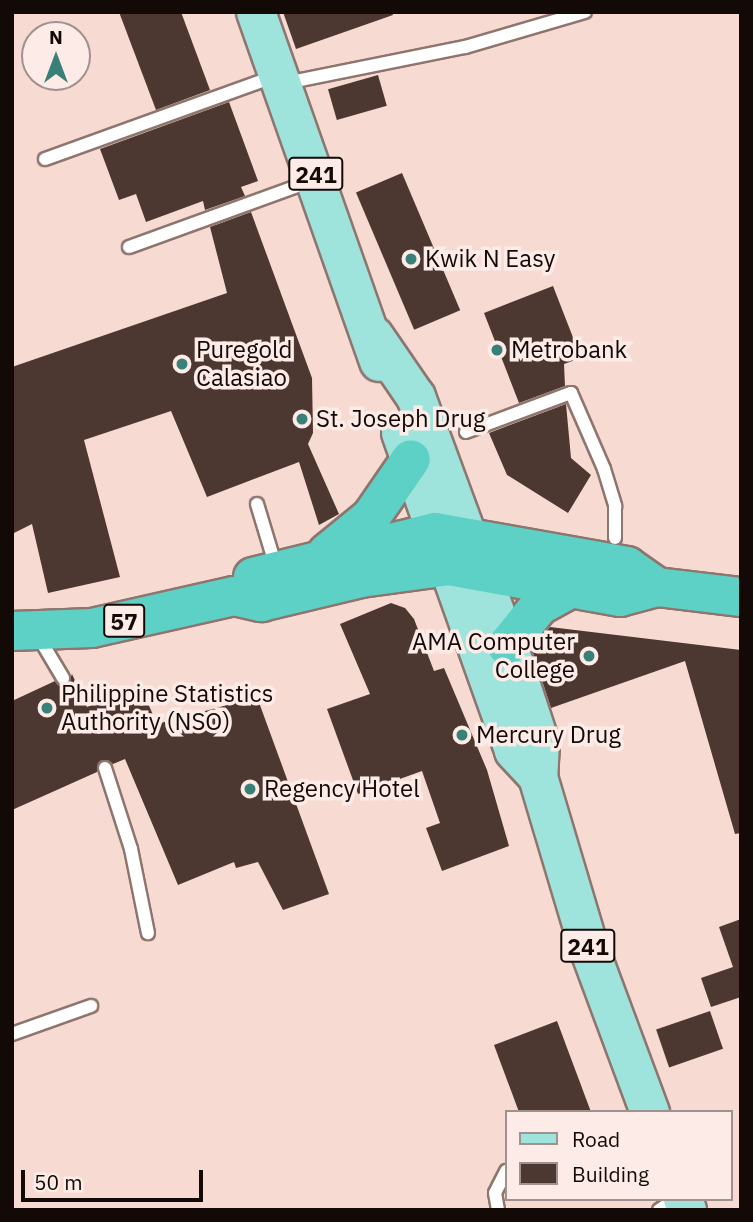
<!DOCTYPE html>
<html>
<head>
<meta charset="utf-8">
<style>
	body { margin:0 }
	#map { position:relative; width:753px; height:1222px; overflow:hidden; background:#f7dbd3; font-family:"IBM Plex Sans",sans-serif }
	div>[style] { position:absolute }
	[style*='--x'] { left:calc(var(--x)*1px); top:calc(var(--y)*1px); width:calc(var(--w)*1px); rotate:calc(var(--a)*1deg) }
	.building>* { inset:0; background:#4d3731; transform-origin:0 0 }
	.roads { filter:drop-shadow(2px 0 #8e756e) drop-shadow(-2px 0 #8e756e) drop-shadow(0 2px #8e756e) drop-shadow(0 -2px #8e756e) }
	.lane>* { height:12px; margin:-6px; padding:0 6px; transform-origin:6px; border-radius:6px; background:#fff }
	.primary>* { height:38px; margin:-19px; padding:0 19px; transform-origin:19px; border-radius:19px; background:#9ee3dc }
	.highway>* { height:38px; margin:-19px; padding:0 19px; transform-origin:19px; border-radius:19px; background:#5dd1c5 }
	.dots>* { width:19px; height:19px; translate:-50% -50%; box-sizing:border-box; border:4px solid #fcebe6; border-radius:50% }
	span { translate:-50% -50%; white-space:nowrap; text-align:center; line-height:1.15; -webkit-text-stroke:7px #fcebe6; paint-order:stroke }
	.shield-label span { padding:2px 5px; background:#fcebe6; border:2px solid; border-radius:5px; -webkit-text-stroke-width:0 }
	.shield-label { font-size:23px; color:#130a08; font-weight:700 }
	.poi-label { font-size:24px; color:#130a08 }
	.left { translate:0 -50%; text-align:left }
	.right { translate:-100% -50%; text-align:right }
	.frame { position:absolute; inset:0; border:14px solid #130a08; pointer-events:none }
	.legend { position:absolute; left:505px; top:1110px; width:228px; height:91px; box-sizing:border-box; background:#fcebe6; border:2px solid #9f918d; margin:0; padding:9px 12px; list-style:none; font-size:21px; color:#130a08 }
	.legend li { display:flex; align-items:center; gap:14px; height:35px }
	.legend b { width:35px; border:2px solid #9f918d }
	.north { position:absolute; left:21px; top:21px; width:70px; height:70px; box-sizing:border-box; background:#fcebe6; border:2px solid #9f918d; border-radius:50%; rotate:0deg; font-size:19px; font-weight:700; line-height:28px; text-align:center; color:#130a08 }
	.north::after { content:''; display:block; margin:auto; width:24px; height:32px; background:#398079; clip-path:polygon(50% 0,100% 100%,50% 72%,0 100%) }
	.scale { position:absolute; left:21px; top:1170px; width:182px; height:32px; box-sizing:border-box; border:4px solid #130a08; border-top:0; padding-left:9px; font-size:21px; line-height:24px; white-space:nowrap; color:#130a08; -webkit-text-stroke:5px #fcebe6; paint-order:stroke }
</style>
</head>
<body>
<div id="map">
	<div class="building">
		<i style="clip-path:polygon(119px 12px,181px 12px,210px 90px,156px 110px)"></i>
		<i style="clip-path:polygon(283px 12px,392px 12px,393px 15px,296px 49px)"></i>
		<i style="left:378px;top:75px;width:32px;height:52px;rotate:74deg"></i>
		<i style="clip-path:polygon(229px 102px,258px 181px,241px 187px,245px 196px,205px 210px,203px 201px,146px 222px,136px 194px,119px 200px,100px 149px)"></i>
		<i style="left:402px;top:173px;width:149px;height:50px;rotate:67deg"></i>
		<i style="clip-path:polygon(251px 212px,312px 378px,313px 433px,308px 444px,339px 514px,319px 525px,299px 462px,207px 497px,171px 411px,84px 440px,120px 577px,48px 593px,32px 524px,12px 534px,12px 367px,227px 293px,210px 227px)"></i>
		<i style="clip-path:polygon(553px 286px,581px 358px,564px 364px,565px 386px,519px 403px,484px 313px)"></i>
		<i style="clip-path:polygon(566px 404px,571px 458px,591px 475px,568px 513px,507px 475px,489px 433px)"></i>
		<i style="clip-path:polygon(391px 603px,405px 608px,414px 619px,434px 671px,444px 668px,487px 770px,509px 846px,442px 871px,426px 828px,440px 823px,422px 771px,358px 794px,327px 709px,370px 694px,340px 624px)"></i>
		<i style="clip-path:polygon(550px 627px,741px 650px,741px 833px,735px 834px,685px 661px,551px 708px,532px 650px)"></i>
		<i style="clip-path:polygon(72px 674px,87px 707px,140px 685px,157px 724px,257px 697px,329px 894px,283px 910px,258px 862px,236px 868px,234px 862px,178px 885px,125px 759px,113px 764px,102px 760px,97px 772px,12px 810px,12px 701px,55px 681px,67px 686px)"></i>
		<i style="clip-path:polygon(741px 919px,741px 997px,711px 1007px,701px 978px,733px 967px,719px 927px)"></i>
		<i style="left:710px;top:1011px;width:40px;height:57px;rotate:71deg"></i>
		<i style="clip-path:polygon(557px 1021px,591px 1112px,519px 1112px,494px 1045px)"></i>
	</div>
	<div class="roads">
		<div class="lane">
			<i style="--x:286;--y:83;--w:183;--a:-11.4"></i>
			<i style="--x:465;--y:47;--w:125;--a:-16.3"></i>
			<i style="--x:45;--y:159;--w:242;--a:-19.8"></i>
			<i style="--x:129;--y:247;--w:194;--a:-19.9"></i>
			<i style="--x:466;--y:432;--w:112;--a:-20.4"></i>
			<i style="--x:571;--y:393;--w:83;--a:66.5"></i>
			<i style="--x:604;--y:469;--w:39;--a:73"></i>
			<i style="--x:615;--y:506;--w:32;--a:90"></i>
			<i style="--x:257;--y:504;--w:66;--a:73.2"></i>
			<i style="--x:38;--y:636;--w:49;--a:59.2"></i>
			<i style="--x:105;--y:768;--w:85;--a:72.2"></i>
			<i style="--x:131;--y:849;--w:86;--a:78.6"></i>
			<i style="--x:12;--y:1034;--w:84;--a:-19.5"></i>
			<i style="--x:498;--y:1210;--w:17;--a:-100"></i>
			<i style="--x:495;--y:1193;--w:25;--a:-63"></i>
			<i style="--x:659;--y:1210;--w:20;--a:-33"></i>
		</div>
		<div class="primary">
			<i style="--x:256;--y:12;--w:371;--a:70.6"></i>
			<i style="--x:374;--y:336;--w:74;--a:55.5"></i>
			<i style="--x:416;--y:397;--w:284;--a:69.8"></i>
			<i style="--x:514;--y:664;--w:83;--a:71.8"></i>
			<i style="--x:540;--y:743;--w:34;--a:93"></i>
			<i style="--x:538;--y:777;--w:182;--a:73.4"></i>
			<i style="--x:590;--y:951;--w:172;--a:69.6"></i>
			<i style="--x:401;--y:433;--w:337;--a:70.4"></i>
			<i style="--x:514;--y:751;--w:35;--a:47"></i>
			<i style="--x:683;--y:1199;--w:12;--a:70"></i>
		</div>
		<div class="highway">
			<i style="--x:327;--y:553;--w:57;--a:-39.3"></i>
			<i style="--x:371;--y:517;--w:70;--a:-55.4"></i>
			<i style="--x:253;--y:577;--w:187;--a:-13.9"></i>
			<i style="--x:435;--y:532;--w:195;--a:10"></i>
			<i style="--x:627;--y:566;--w:37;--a:35"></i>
			<i style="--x:12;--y:631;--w:80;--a:-2.1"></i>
			<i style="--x:92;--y:628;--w:146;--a:-12.7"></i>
			<i style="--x:234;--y:596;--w:28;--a:13"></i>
			<i style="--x:261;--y:602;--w:103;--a:-13.5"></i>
			<i style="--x:361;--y:578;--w:89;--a:-7.8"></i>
			<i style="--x:449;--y:566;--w:174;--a:10.3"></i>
			<i style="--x:620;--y:597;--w:38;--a:-15"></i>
			<i style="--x:657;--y:587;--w:85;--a:6.8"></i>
			<i style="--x:507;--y:646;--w:51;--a:-51.3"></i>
			<i style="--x:539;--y:606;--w:35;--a:-29"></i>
		</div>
	</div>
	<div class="dots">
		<i style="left:411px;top:259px;background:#398079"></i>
		<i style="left:497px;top:350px;background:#398079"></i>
		<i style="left:182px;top:364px;background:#398079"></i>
		<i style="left:302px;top:419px;background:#398079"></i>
		<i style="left:589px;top:656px;background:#398079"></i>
		<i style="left:47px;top:708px;background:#398079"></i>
		<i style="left:462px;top:735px;background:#398079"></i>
		<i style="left:250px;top:789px;background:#398079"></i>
	</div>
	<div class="shield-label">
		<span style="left:316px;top:174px">241</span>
		<span style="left:124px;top:621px">57</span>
		<span style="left:588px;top:946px">241</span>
	</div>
	<div class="poi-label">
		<span class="left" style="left:425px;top:259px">Kwik N Easy</span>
		<span class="left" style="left:196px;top:364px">Puregold<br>Calasiao</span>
		<span class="left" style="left:511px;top:350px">Metrobank</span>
		<span class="left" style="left:316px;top:419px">St. Joseph Drug</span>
		<span class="right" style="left:575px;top:656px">AMA Computer<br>College</span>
		<span class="left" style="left:61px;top:708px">Philippine Statistics<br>Authority (NSO)</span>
		<span class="left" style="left:476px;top:735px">Mercury Drug</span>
		<span class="left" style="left:264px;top:789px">Regency Hotel</span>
	</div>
	<div class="frame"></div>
	<ul class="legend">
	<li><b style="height:9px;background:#9ee3dc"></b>Road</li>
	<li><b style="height:19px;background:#4d3731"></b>Building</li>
	</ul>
	<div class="north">N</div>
	<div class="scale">50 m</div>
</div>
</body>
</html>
